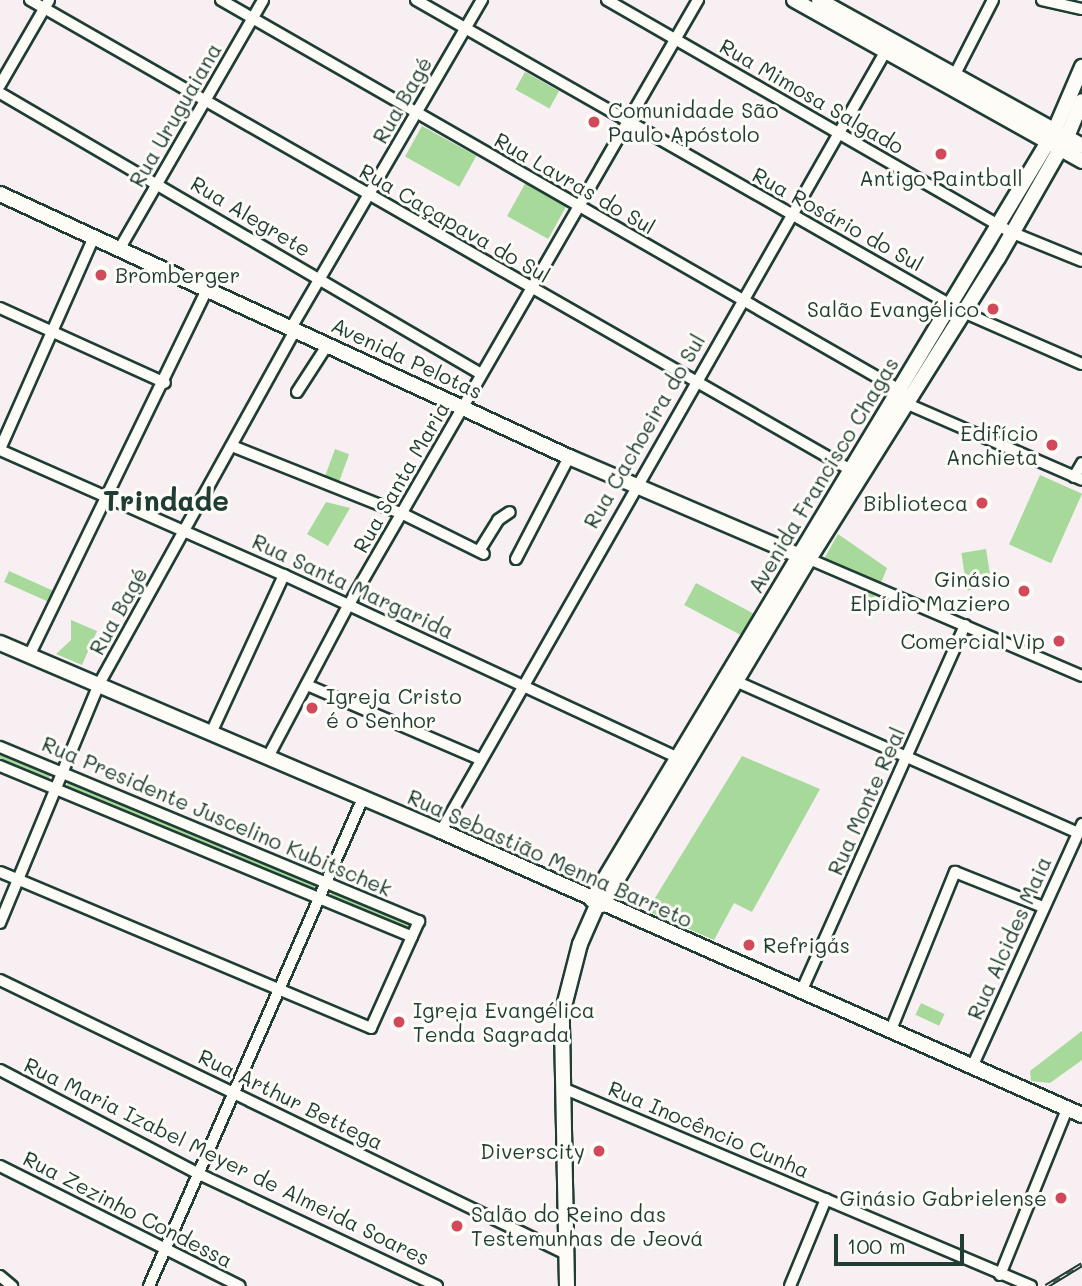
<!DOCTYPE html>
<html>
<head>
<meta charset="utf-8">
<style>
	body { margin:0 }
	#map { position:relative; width:1082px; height:1286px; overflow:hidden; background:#f8eff3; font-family:Mali,sans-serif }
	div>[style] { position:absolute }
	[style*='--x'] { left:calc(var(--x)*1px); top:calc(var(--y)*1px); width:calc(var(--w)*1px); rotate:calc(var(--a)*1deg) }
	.green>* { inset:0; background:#a7d99a; transform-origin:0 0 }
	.round { border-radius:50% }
	.roads { filter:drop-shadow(2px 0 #1f3d34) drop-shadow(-2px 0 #1f3d34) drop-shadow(0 2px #1f3d34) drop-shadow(0 -2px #1f3d34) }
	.street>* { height:10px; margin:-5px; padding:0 5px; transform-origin:5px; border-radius:5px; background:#fdfcf7 }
	.secondary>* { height:14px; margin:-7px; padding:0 7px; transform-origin:7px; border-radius:7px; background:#fdfcf7 }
	.rail>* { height:5px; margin-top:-2.5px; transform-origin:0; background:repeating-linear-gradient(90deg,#fdfcf7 0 8px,#1f3d34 0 16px); box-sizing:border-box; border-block:2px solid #1f3d34 }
	.dots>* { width:19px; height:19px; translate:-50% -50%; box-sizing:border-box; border:4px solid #fdfcf7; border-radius:50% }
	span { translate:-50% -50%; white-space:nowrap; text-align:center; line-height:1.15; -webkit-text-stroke:6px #fdfcf7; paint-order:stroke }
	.street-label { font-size:21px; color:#1f3d34 }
	.poi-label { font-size:21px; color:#1f3d34 }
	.left { translate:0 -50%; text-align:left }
	.right { translate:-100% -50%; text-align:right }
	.district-label { font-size:28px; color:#1f3d34; font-weight:700 }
	.scale { position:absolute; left:834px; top:1234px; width:130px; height:32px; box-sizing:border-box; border:4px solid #1f3d34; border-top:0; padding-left:9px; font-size:21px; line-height:24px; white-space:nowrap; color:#1f3d34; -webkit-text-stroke:5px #fdfcf7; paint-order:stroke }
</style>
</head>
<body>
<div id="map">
	<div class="green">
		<i style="left:525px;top:72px;width:39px;height:20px;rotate:29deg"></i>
		<i style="left:422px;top:126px;width:62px;height:35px;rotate:29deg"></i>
		<i style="left:526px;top:182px;width:47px;height:39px;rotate:29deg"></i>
		<i style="left:335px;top:449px;width:15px;height:33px;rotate:20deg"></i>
		<i style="left:1040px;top:475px;width:46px;height:76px;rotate:24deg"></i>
		<i style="clip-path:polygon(326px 502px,350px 508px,328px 546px,307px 534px)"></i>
		<i style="clip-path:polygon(838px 534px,887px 568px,881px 583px,824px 559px)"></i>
		<i style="left:986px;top:549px;width:38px;height:25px;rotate:81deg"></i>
		<i style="left:9px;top:571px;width:49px;height:12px;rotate:24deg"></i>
		<i style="left:696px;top:583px;width:66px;height:25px;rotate:28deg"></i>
		<i class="round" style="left:857px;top:592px;width:20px;height:20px"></i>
		<i style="clip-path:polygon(71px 620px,97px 631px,82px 665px,56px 654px,71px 640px)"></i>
		<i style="clip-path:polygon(0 751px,51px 773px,48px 781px,0 761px)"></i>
		<i style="clip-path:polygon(742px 756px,820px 789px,752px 912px,734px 903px,714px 940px,647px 911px)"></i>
		<i style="left:69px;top:780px;width:169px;height:9px;rotate:23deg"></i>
		<i style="left:234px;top:848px;width:90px;height:10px;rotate:23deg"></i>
		<i style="left:333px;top:889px;width:84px;height:10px;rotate:23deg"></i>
		<i style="left:921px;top:1003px;width:26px;height:13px;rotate:25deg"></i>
		<i style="clip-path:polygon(1082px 1031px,1082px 1060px,1050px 1083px,1031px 1081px,1030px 1071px)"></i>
	</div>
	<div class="roads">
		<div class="street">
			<i style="--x:30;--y:0;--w:952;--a:29.8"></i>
			<i style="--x:221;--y:0;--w:787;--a:29.89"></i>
			<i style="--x:416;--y:0;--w:630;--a:29.7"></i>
			<i style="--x:963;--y:312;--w:130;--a:23.6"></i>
			<i style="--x:607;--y:0;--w:468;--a:29.9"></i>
			<i style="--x:1013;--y:233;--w:74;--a:22.1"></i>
			<i style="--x:1042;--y:0;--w:41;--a:12.7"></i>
			<i style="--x:952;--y:80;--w:90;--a:-62.9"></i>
			<i style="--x:0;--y:85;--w:98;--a:-60"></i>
			<i style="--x:0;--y:93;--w:557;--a:30.29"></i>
			<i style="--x:120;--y:248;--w:286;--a:-60"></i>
			<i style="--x:0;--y:308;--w:181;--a:24.4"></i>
			<i style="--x:291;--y:328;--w:380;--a:-59.8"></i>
			<i style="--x:297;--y:392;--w:57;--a:-57.1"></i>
			<i style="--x:903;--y:402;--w:195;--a:23.5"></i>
			<i style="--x:232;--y:446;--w:184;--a:21.7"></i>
			<i style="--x:403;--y:514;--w:90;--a:26.3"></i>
			<i style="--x:0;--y:449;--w:232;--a:-66.1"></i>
			<i style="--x:0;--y:450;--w:310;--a:23.8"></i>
			<i style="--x:284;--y:575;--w:439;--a:24.9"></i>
			<i style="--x:1074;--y:477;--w:16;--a:-60"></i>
			<i style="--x:479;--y:551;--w:36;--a:-58"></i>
			<i style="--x:498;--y:520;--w:14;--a:-34"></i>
			<i style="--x:516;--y:559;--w:115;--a:-62.5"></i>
			<i style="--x:809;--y:559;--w:297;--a:23.2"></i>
			<i style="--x:29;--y:656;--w:408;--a:-64.1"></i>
			<i style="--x:733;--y:680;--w:377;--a:23.9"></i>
			<i style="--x:307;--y:685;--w:188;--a:23.2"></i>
			<i style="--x:211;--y:733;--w:174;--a:-65.2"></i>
			<i style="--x:0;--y:747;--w:454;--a:22.6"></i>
			<i style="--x:419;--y:921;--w:117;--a:114.2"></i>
			<i style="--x:371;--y:1028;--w:402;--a:-157.2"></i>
			<i style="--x:268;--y:757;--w:171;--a:-62.1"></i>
			<i style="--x:348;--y:606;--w:700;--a:-59.99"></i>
			<i style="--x:0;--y:766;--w:446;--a:22.5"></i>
			<i style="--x:441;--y:831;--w:902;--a:-60.31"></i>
			<i style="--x:0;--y:923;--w:259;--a:-67.5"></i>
			<i style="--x:99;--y:684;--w:405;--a:-61"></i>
			<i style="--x:0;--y:980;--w:629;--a:25.83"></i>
			<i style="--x:801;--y:992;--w:402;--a:-65.9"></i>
			<i style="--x:890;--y:1032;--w:173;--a:-67.9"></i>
			<i style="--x:955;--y:872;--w:95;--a:21.7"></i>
			<i style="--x:972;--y:1067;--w:267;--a:-65.6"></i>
			<i style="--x:0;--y:1070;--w:225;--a:27.6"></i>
			<i style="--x:199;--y:1174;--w:263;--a:25.2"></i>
			<i style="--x:565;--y:1089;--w:506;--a:22.92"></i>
			<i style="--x:0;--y:1166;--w:268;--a:26.6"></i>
			<i style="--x:1000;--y:1275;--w:179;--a:-68"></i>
			<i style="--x:0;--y:1276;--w:16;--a:40"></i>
			<i style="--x:149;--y:1286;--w:533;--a:-66.32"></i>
			<i style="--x:790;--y:1286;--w:94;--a:-67.5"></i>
		</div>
		<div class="secondary">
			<i style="--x:794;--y:0;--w:330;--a:29.2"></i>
			<i style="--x:819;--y:0;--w:301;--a:29"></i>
			<i style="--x:0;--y:194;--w:627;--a:24.81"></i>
			<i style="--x:569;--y:457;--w:257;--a:23.2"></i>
			<i style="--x:0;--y:643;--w:479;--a:23.1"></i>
			<i style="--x:441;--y:831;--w:701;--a:23.9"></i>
			<i style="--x:592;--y:900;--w:896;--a:-58.97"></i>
			<i style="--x:1054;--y:132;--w:71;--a:-66.7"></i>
			<i style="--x:602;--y:905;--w:403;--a:-59.1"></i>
			<i style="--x:809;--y:559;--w:355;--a:-57.9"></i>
			<i style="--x:998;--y:258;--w:137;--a:-60.3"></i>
			<i style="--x:1066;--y:139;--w:41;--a:-67.2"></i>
			<i style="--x:567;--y:1286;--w:272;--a:-91.1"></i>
			<i style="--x:562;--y:1014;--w:72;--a:-75.6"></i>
			<i style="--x:580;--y:944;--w:45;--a:-66.3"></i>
		</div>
	</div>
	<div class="rail">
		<i style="--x:1046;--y:1286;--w:42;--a:-31.4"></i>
	</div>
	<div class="dots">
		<i style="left:594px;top:122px;background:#d1495b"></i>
		<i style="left:941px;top:154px;background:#d1495b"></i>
		<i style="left:101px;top:275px;background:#d1495b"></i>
		<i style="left:993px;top:309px;background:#d1495b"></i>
		<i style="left:1052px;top:445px;background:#d1495b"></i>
		<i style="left:982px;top:503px;background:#d1495b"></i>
		<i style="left:1024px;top:591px;background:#d1495b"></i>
		<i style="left:1059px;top:641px;background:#d1495b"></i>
		<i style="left:312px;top:708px;background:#d1495b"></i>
		<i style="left:749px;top:945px;background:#d1495b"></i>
		<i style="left:399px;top:1022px;background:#d1495b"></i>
		<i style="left:599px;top:1151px;background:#d1495b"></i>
		<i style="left:1061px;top:1198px;background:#d1495b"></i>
		<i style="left:457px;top:1226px;background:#d1495b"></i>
	</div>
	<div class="street-label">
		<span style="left:812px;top:96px;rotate:30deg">Rua Mimosa Salgado</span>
		<span style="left:402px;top:100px;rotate:-60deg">Rua Bagé</span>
		<span style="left:175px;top:115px;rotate:-60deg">Rua Uruguaiana</span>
		<span style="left:575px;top:183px;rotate:30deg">Rua Lavras do Sul</span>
		<span style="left:251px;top:216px;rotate:31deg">Rua Alegrete</span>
		<span style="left:838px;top:219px;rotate:29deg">Rua Rosário do Sul</span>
		<span style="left:455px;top:223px;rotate:30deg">Rua Caçapava do Sul</span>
		<span style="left:407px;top:358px;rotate:25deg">Avenida Pelotas</span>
		<span style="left:644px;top:431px;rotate:-60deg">Rua Cachoeira do Sul</span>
		<span style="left:823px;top:475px;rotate:-59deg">Avenida Francisco Chagas</span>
		<span style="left:401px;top:477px;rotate:-60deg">Rua Santa Maria</span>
		<span style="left:353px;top:586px;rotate:25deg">Rua Santa Margarida</span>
		<span style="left:118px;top:611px;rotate:-61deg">Rua Bagé</span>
		<span style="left:866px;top:801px;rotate:-66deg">Rua Monte Real</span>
		<span style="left:217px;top:816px;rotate:23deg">Rua Presidente Juscelino Kubitschek</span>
		<span style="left:550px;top:858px;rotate:24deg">Rua Sebastião Menna Barreto</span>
		<span style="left:1009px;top:938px;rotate:-66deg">Rua Alcides Maia</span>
		<span style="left:291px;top:1099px;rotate:26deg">Rua Arthur Bettega</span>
		<span style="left:709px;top:1129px;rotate:23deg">Rua Inocêncio Cunha</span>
		<span style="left:227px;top:1161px;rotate:26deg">Rua Maria Izabel Meyer de Almeida Soares</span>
		<span style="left:128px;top:1209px;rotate:27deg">Rua Zezinho Condessa</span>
	</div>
	<div class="poi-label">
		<span class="left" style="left:608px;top:122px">Comunidade São<br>Paulo Apóstolo</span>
		<span style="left:941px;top:178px">Antigo Paintball</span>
		<span class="left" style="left:115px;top:275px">Bromberger</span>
		<span class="right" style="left:979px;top:309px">Salão Evangélico</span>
		<span class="right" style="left:1038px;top:445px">Edifício<br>Anchieta</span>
		<span class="right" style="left:968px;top:503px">Biblioteca</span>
		<span class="right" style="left:1010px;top:591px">Ginásio<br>Elpídio Maziero</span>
		<span class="right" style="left:1045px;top:641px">Comercial Vip</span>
		<span class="left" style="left:326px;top:708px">Igreja Cristo<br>é o Senhor</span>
		<span class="left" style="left:763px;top:945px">Refrigás</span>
		<span class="left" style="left:413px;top:1022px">Igreja Evangélica<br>Tenda Sagrada</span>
		<span class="right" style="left:585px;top:1151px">Diverscity</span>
		<span class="right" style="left:1047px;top:1198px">Ginásio Gabrielense</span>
		<span class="left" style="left:471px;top:1226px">Salão do Reino das<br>Testemunhas de Jeová</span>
	</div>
	<div class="district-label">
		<span style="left:166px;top:500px">Trindade</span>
	</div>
	<div class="scale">100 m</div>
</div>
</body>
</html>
